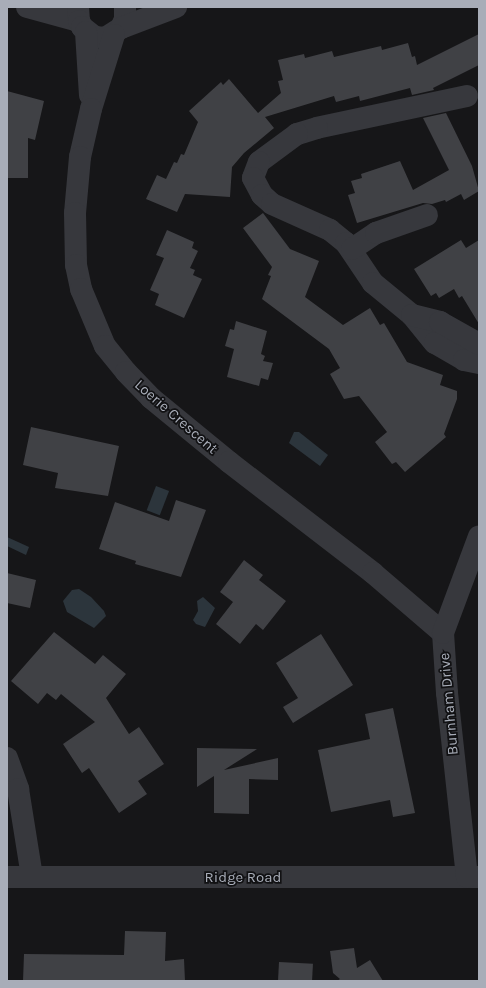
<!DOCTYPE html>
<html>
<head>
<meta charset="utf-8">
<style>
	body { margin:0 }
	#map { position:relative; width:486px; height:988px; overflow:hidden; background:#161618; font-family:Karla,sans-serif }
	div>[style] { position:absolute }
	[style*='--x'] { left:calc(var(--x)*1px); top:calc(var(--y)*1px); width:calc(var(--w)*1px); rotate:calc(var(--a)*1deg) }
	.water>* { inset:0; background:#2c353c; transform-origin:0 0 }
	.building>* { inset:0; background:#404145; transform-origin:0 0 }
	.minor>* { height:22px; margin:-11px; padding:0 11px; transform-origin:11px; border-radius:11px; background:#37383d }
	span { translate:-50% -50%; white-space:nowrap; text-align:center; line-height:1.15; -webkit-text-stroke:3.5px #111113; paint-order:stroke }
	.street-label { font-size:15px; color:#a8adb8 }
	.frame { position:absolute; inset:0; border:8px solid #a8adb8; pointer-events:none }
</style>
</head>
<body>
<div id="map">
	<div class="water">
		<i style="clip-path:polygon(294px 432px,299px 432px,328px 455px,320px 466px,289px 443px)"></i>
		<i style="left:156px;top:486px;width:14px;height:26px;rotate:21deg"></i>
		<i style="clip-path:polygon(7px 537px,29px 547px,26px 555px,7px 546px)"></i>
		<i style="clip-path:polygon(79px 589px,91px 597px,104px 611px,106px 616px,94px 628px,67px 612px,63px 601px,72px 590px)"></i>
		<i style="clip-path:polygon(203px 597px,215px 608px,205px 627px,196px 624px,193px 620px,198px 611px,197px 601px)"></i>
	</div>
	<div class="building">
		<i style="clip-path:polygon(479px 34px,479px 65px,433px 88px,434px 90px,412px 95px,410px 88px,360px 101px,359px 96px,336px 102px,334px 96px,265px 117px,274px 128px,244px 153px,232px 167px,230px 197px,185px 194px,177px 212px,146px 199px,157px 175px,166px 179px,174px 162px,177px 163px,181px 154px,184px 155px,198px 122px,189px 111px,221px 82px,223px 85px,229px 79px,258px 113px,281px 93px,278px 81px,283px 80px,278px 60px,304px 54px,305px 58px,332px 51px,334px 57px,381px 46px,382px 50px,408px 43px,412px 57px,415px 56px,417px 65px)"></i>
		<i style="clip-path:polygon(7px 91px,44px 101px,35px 140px,28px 138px,28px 178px,7px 178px)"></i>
		<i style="clip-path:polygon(446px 113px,472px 166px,479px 191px,464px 200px,461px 194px,446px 202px,445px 200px,432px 204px,423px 203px,357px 223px,348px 195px,355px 193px,351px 181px,362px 178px,361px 174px,400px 161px,413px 190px,449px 170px,423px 118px)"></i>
		<i style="clip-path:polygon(263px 213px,290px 249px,319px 261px,305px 297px,343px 325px,370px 308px,380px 325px,384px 323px,407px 362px,443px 375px,440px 385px,457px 391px,457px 399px,444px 434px,446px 437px,405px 472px,396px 462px,392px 464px,375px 442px,387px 432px,359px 396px,344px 399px,330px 374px,340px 368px,329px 349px,262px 299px,271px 276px,268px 275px,272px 267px,243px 228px)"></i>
		<i style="clip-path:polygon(167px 230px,194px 242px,192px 248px,198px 251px,190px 268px,195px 270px,193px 275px,202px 279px,184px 318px,155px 305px,159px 294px,150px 290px,164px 258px,156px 255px)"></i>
		<i style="clip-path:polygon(461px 240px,466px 248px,479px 240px,479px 324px,462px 296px,459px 298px,454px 289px,439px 298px,436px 293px,431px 296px,414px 269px)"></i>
		<i style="clip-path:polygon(236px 321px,267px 331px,261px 354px,265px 356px,263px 361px,273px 363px,268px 380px,261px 378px,259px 386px,227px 377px,234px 349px,225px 346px,230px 329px,234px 330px)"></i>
		<i style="clip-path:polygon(31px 427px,119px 446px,108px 496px,55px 488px,58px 473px,23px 465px)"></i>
		<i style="clip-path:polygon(176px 500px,206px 510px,181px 577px,135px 564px,136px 561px,99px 549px,115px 502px,169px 521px)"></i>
		<i style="clip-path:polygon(244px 560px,263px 575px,259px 580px,286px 601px,263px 630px,256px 624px,240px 644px,216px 624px,233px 602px,220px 592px)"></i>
		<i style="clip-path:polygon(7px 573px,36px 580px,30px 608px,7px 603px)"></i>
		<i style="clip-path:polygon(54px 632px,95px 664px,103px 655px,126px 674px,106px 698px,129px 734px,139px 727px,164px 764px,138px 781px,147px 794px,119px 813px,89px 768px,82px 773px,63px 744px,95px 722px,61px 694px,56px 700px,47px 693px,38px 704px,11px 681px)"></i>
		<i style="clip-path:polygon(321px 634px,353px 685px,293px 723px,283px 707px,298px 698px,276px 663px)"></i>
		<i style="clip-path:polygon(393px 708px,415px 813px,393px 817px,390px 800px,331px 812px,318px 750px,370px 739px,365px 714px)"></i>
		<i style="clip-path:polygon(197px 748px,257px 749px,224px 770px,278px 758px,278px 780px,249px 779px,249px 814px,214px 813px,214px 776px,197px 787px)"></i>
		<i style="clip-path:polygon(125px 931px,166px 932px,165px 961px,184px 959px,185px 981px,23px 981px,24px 954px,124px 955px)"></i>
		<i style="clip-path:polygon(354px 948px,357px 968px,370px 960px,383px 981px,337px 981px,340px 979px,333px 973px,330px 951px)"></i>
		<i style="left:279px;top:962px;width:34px;height:19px;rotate:3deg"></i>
	</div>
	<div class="minor">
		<i style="--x:27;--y:7;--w:54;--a:15.1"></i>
		<i style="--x:78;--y:7;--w:14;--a:86"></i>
		<i style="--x:79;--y:21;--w:7;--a:63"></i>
		<i style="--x:82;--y:27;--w:16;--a:38"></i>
		<i style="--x:95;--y:37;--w:10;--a:6"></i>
		<i style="--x:105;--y:38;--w:19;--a:-32"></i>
		<i style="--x:121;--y:28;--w:10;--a:-66"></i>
		<i style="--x:125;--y:19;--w:12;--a:-90"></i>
		<i style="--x:121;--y:28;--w:59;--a:-20.9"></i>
		<i style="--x:86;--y:32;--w:63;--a:86.4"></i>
		<i style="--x:114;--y:35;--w:77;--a:107.3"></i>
		<i style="--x:91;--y:109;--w:49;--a:102.9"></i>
		<i style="--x:80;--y:157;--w:56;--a:95.1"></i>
		<i style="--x:75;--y:213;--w:52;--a:88.9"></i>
		<i style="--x:76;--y:265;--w:25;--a:78"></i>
		<i style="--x:81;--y:289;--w:62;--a:67.2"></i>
		<i style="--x:105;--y:346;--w:33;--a:51"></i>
		<i style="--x:126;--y:372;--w:36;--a:46"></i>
		<i style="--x:151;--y:398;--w:101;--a:39.4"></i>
		<i style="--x:229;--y:462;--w:182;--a:37.6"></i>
		<i style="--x:373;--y:573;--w:92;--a:40.6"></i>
		<i style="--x:467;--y:96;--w:153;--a:168"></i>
		<i style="--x:317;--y:128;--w:21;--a:163"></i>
		<i style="--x:297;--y:134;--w:47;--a:143.6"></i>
		<i style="--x:259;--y:162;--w:17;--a:111"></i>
		<i style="--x:253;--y:178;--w:19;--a:62"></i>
		<i style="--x:262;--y:195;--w:13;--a:42"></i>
		<i style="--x:272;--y:204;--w:64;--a:24.1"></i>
		<i style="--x:330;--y:230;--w:21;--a:39"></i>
		<i style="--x:346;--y:243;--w:48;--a:56"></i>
		<i style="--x:373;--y:283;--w:50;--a:39.4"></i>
		<i style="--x:412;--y:315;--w:36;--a:51"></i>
		<i style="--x:435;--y:343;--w:34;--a:30"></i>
		<i style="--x:464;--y:360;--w:15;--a:11"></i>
		<i style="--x:352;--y:249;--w:29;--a:-34"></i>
		<i style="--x:376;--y:233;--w:54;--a:-19.4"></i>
		<i style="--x:412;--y:315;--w:29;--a:14"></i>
		<i style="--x:440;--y:322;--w:45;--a:29.4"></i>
		<i style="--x:7;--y:758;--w:33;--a:70"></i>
		<i style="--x:18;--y:789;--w:88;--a:80.9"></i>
		<i style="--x:7;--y:877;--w:472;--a:0"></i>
		<i style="--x:467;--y:877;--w:185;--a:-96.2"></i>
		<i style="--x:447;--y:693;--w:60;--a:-93.8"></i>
		<i style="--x:443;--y:633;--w:103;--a:-69.6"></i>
	</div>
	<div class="street-label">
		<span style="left:176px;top:417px;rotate:41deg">Loerie Crescent</span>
		<span style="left:449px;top:704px;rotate:-95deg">Burnham Drive</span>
		<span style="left:243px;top:878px">Ridge Road</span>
	</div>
	<div class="frame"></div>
</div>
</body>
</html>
